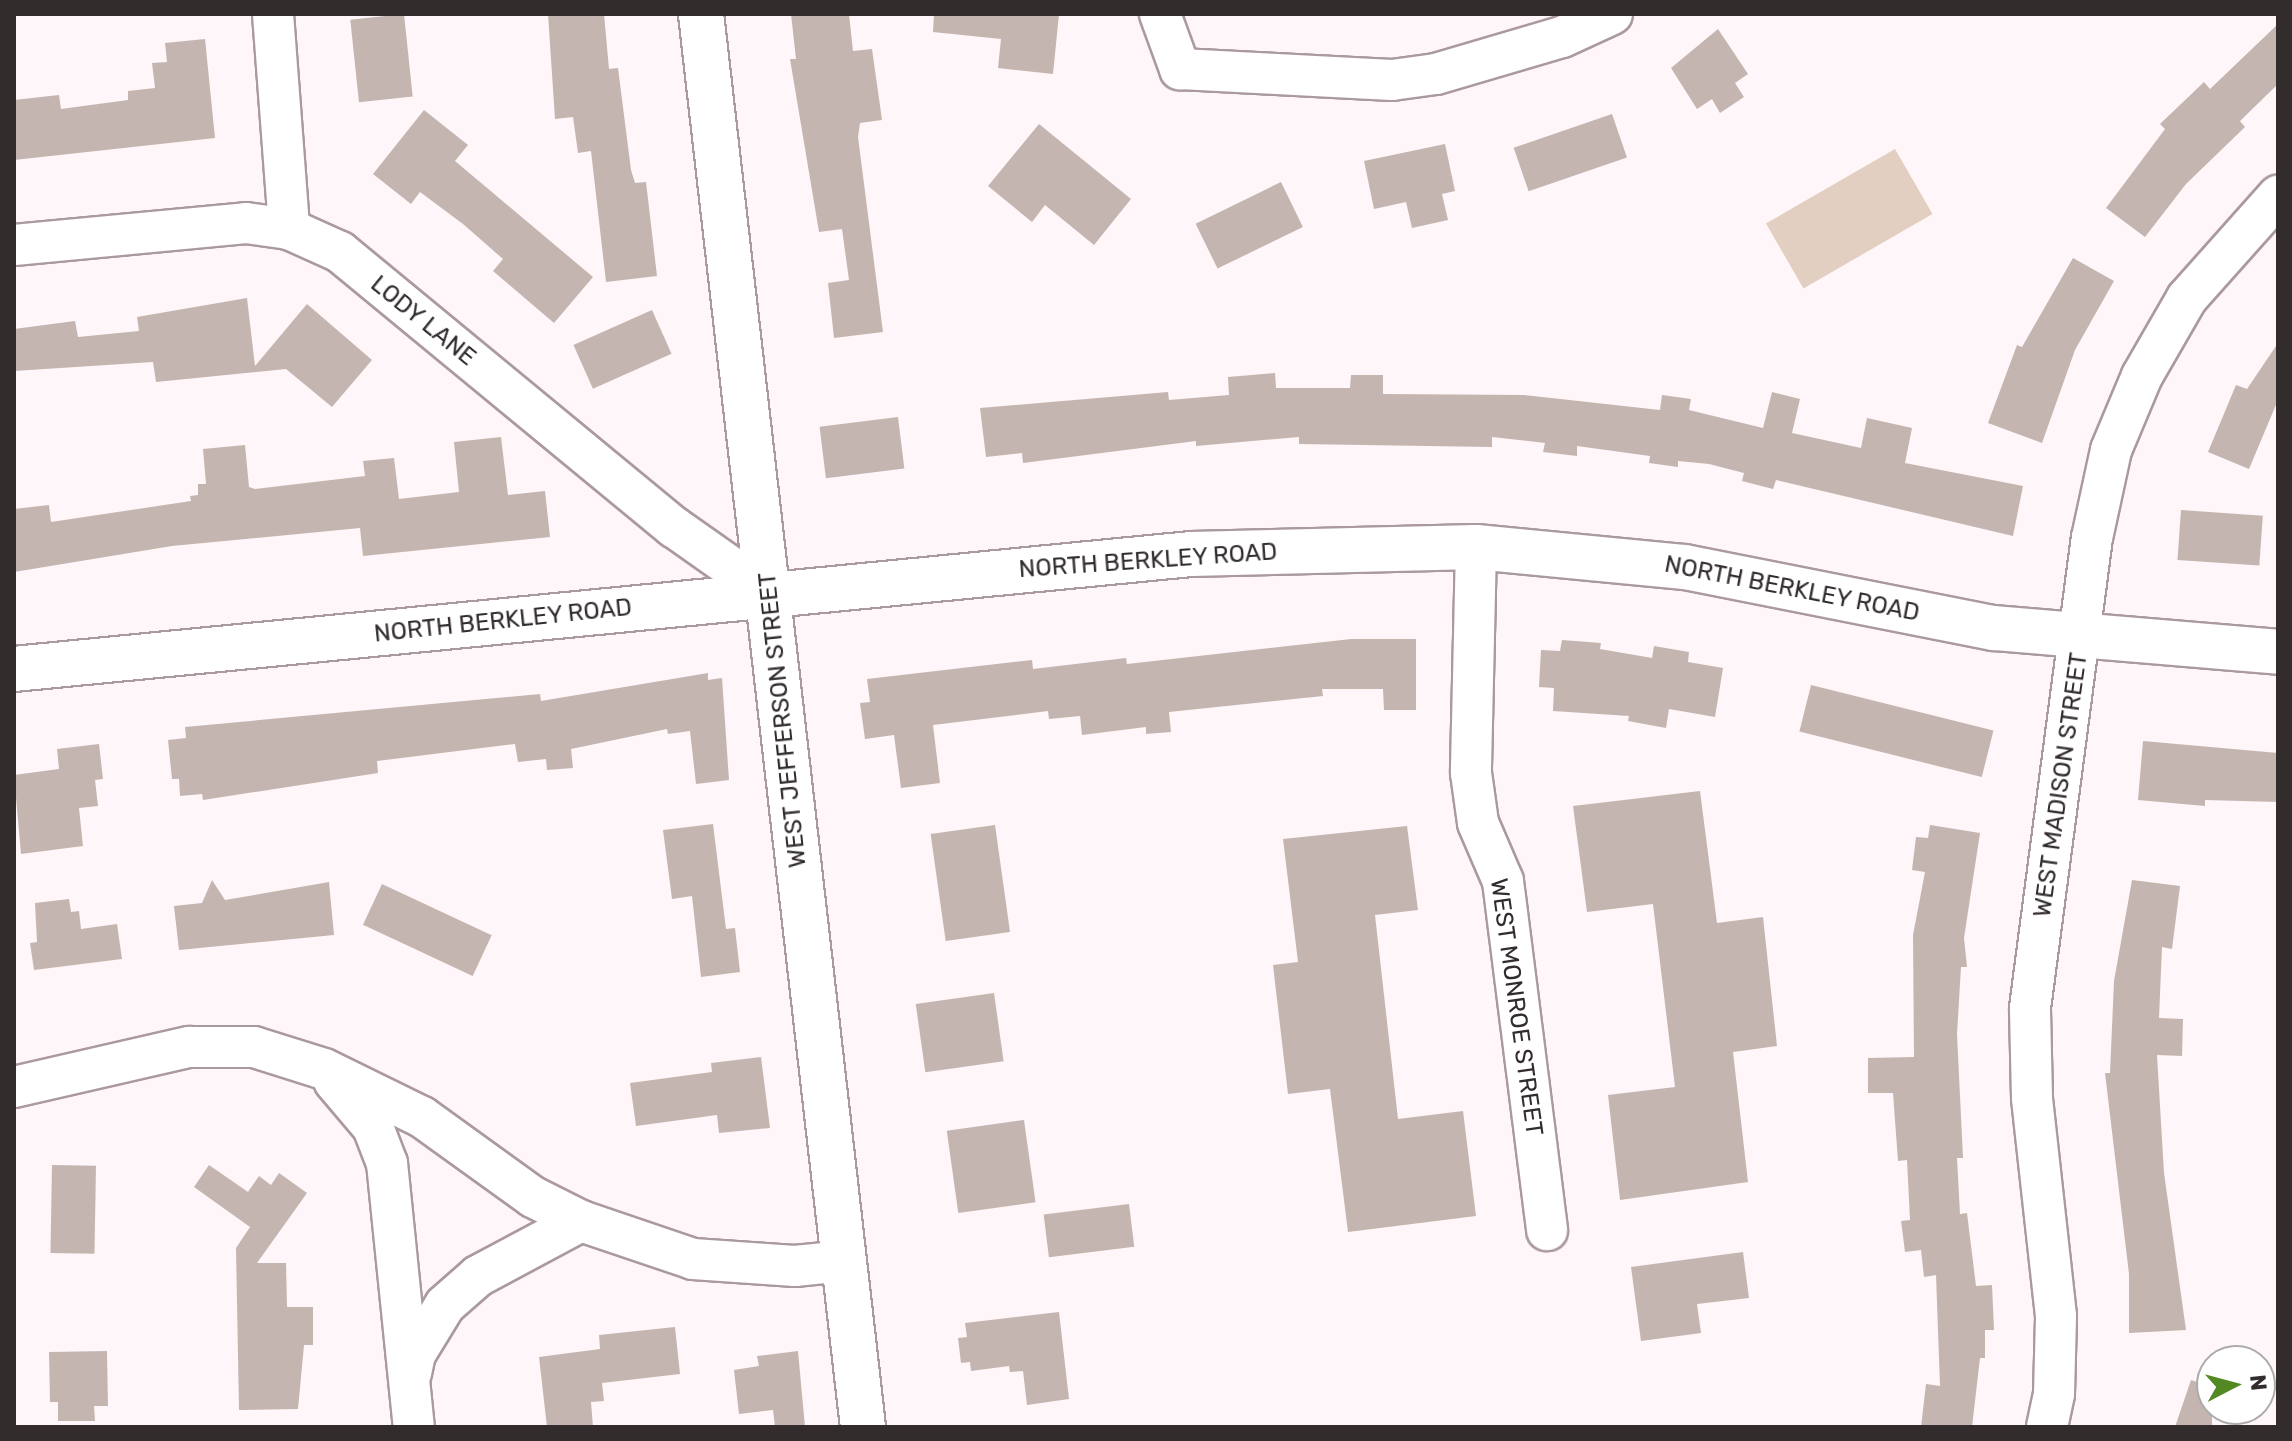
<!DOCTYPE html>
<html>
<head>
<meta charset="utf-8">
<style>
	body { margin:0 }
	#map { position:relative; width:2292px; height:1441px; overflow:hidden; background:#fef6f8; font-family:Rubik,sans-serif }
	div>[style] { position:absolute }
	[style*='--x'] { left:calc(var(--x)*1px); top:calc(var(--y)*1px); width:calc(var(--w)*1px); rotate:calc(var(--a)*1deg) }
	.green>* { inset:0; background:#e2cfc1; transform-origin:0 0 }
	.building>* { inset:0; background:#c5b5b1; transform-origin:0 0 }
	.roads { filter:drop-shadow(2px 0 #ab9a9d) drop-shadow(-2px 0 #ab9a9d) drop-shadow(0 2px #ab9a9d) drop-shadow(0 -2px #ab9a9d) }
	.street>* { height:40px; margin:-20px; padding:0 20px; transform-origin:20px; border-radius:20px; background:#fff }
	.secondary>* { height:44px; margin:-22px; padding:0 22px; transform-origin:22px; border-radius:22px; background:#fff }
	span { translate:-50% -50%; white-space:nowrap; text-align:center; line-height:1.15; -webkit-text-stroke:8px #fff; paint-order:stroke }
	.street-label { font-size:24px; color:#322c2d }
	.frame { position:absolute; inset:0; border:16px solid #322c2d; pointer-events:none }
	.north { position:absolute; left:2196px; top:1345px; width:80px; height:80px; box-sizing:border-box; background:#fff; border:2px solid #adabab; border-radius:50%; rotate:84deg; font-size:22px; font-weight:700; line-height:32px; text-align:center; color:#322c2d }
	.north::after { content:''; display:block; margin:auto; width:28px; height:36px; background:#538922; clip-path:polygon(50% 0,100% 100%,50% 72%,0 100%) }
</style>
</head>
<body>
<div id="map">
	<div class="green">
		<i style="left:1895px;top:149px;width:75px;height:149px;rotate:60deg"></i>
	</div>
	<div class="building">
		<i style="left:404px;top:14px;width:83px;height:54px;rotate:84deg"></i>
		<i style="clip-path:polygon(548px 14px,604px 14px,609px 69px,618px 68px,631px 170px,635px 183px,646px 182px,657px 276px,606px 282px,591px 151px,578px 153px,573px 117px,555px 119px)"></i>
		<i style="clip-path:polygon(791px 14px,849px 14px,853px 51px,872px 49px,882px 120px,860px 123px,858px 137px,883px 332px,834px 338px,828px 283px,849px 280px,842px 229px,819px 232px,790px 59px,796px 59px)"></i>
		<i style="clip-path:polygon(934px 14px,1059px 14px,1053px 74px,998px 68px,1001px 39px,933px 32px)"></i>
		<i style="clip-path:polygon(2278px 24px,2278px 84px,2240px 121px,2245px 127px,2186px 184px,2145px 237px,2106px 208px,2165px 129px,2160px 124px,2204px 82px,2210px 89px)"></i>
		<i style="clip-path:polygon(1718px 29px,1748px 74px,1735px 83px,1744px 97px,1720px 113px,1712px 99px,1697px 109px,1671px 68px)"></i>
		<i style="clip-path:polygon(205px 39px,215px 138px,14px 160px,14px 100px,59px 95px,61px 109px,128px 100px,128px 91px,155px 88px,152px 63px,167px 62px,165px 43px)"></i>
		<i style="clip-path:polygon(424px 110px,468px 145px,455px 161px,593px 277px,554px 323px,493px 271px,503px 259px,463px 224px,420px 192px,411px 204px,373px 174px)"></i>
		<i style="left:1612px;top:114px;width:46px;height:104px;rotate:71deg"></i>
		<i style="clip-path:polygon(1039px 124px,1131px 199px,1094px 245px,1045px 205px,1032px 222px,988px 186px)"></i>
		<i style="clip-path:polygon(1445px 144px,1455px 191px,1442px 194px,1448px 220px,1412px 228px,1406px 202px,1374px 209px,1364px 161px)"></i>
		<i style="left:1281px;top:182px;width:50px;height:95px;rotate:64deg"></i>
		<i style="clip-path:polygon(2073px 258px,2114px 281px,2075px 350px,2042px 443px,1988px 423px,2017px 345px,2022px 347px)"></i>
		<i style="clip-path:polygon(247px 298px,255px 366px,307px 304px,372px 360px,332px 407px,286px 369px,156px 382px,153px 362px,14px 371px,14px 329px,75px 321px,78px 337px,139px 331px,137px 317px)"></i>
		<i style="left:652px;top:310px;width:48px;height:86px;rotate:66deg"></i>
		<i style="clip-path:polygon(2278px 343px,2278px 400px,2249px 469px,2208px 452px,2236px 385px,2247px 389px)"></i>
		<i style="clip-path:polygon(1275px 373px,1276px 388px,1350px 388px,1351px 375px,1383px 375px,1383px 394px,1524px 395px,1660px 410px,1662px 395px,1691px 399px,1689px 410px,1763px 428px,1772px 392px,1800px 399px,1792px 433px,1861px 448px,1867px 418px,1912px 428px,1905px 463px,2023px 486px,2013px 536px,1776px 480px,1773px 489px,1742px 481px,1744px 473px,1709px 464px,1678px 461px,1678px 467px,1649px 463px,1650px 456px,1577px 446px,1577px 456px,1543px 452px,1545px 443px,1492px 437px,1492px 447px,1299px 444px,1299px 437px,1196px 446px,1196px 441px,1023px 463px,1022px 453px,986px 457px,980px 408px,1168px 392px,1169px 400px,1229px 395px,1228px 377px)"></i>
		<i style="left:898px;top:417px;width:52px;height:79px;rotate:83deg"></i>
		<i style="clip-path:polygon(501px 437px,508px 495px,545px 491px,550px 537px,363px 556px,360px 528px,172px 546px,14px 572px,14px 509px,49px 505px,51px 522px,191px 501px,190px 496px,198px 495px,198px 484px,206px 484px,203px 449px,245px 445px,249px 487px,255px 489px,365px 476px,363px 461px,394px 458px,399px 499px,459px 492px,454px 442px)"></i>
		<i style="left:2181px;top:510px;width:82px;height:50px;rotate:4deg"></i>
		<i style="clip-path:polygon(1351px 639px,1416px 639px,1416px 710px,1384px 710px,1383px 689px,1322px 689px,1323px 696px,1169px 712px,1171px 732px,1146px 734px,1146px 727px,1082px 735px,1080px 716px,1049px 719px,1048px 711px,933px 725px,940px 783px,901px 788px,894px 735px,865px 739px,860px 703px,870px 702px,867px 679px,1032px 660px,1033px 669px,1126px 658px,1127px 664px)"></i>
		<i style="clip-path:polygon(1562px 640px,1601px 643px,1600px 649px,1652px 658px,1654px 646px,1689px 652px,1688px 662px,1723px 668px,1715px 717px,1669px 709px,1666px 728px,1628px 721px,1629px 716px,1553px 711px,1554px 688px,1539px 687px,1541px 650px,1560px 651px)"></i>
		<i style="clip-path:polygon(708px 673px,708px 680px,722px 678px,729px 780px,696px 784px,690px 731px,668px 734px,667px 729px,571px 749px,573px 768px,547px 770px,546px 759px,518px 762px,515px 744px,377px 761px,378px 773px,203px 800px,202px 794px,180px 796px,179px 779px,172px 779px,168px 740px,186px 738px,185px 727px,540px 694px,541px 701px)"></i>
		<i style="left:1811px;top:685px;width:188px;height:48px;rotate:14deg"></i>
		<i style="clip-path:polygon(2143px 741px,2278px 753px,2278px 802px,2205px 800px,2205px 806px,2138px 800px)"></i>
		<i style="clip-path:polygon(99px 744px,103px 779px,95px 780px,98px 806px,79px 808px,83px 846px,21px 854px,14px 775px,59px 769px,57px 749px)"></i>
		<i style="clip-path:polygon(1700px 791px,1717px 923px,1763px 917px,1777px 1046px,1733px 1052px,1748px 1182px,1620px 1200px,1608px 1095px,1675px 1087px,1653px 904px,1587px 912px,1573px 806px)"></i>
		<i style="clip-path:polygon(713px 824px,726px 929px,735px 928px,740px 972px,701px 977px,692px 896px,672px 899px,663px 830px)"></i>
		<i style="left:995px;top:825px;width:108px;height:65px;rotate:82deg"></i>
		<i style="clip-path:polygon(1930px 825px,1980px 833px,1964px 938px,1967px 967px,1961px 967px,1957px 1034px,1963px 1158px,1957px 1158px,1960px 1214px,1967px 1213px,1976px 1286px,1992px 1285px,1994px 1330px,1985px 1330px,1985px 1358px,1980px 1358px,1972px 1427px,1921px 1427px,1926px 1384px,1940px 1386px,1936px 1275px,1924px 1277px,1921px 1250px,1905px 1252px,1901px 1221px,1910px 1220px,1907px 1160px,1898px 1161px,1893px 1093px,1868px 1093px,1868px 1058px,1914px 1057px,1913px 935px,1925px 872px,1912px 870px,1916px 837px,1928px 838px)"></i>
		<i style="clip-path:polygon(1407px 826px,1418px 910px,1375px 915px,1398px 1119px,1463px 1111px,1476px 1216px,1348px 1232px,1330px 1089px,1288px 1094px,1273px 965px,1298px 962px,1283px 839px)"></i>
		<i style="clip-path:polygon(212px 880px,225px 900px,329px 882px,334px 935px,179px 950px,174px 906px,202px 903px)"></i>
		<i style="clip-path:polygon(2132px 880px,2180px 886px,2172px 949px,2162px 947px,2159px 1018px,2183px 1019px,2182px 1056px,2157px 1055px,2164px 1173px,2186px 1330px,2129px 1333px,2129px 1274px,2105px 1073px,2110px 1073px,2114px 981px)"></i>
		<i style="left:382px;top:884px;width:121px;height:45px;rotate:25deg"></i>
		<i style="clip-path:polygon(69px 899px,71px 912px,79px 911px,81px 929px,117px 924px,122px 959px,34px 970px,30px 943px,37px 942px,35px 903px)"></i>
		<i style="left:994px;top:993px;width:69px;height:79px;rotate:82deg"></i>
		<i style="clip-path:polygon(761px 1057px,770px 1128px,719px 1133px,717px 1115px,636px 1126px,630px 1083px,712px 1072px,711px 1063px)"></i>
		<i style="left:1024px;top:1120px;width:83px;height:78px;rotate:82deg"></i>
		<i style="left:52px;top:1165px;width:44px;height:88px;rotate:1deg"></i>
		<i style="clip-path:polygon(209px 1165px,248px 1192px,259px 1176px,271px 1185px,279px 1173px,307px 1193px,257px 1263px,286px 1263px,287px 1307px,313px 1307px,313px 1345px,304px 1345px,298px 1409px,239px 1410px,236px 1248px,250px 1227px,194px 1187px)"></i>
		<i style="left:1129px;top:1204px;width:43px;height:86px;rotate:83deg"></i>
		<i style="clip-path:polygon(1743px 1252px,1749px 1298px,1697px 1304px,1701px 1333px,1641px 1341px,1631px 1267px)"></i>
		<i style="clip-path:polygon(1059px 1312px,1069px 1399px,1027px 1405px,1023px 1371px,1010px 1372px,1009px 1366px,971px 1371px,970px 1362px,961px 1363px,958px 1338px,967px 1337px,965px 1323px)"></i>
		<i style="clip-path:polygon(675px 1327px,680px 1374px,602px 1383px,604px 1401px,591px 1402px,593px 1427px,547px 1427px,539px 1357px,600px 1349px,599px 1335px)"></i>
		<i style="clip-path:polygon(107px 1351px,108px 1406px,94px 1406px,95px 1421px,58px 1421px,58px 1402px,50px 1402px,49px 1352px)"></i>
		<i style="clip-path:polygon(798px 1351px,805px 1427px,775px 1427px,773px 1410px,739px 1414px,734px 1370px,759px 1366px,757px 1356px)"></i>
		<i style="clip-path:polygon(2191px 1380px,2212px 1387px,2212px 1427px,2175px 1427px)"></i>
	</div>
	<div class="roads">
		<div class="street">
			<i style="--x:273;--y:14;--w:216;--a:85.7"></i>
			<i style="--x:1160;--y:14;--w:59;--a:70"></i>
			<i style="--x:1180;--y:69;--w:212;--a:3"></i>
			<i style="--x:1392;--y:80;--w:44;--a:-7.8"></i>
			<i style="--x:1436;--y:74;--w:131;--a:-16.4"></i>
			<i style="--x:1562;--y:37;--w:55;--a:-24.7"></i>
			<i style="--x:14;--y:245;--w:233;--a:-5.4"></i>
			<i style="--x:246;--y:223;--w:43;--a:7.9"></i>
			<i style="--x:289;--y:229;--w:56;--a:24.3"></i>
			<i style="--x:340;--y:252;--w:433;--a:39.5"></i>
			<i style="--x:674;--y:527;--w:116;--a:35.2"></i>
			<i style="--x:1476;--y:547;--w:226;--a:91.3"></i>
			<i style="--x:1471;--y:773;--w:50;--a:82"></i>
			<i style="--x:1478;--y:823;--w:63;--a:66.7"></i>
			<i style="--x:1503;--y:881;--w:352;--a:82.8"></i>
			<i style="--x:334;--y:1081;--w:60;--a:49.7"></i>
			<i style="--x:373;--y:1127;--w:39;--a:69"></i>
			<i style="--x:387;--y:1163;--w:265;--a:84.2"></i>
			<i style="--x:14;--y:1087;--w:180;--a:-12.9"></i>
			<i style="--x:189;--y:1047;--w:65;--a:0"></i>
			<i style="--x:254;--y:1047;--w:73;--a:17.4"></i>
			<i style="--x:324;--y:1069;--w:109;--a:26.1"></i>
			<i style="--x:422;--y:1117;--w:137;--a:35.8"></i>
			<i style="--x:533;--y:1197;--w:54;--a:26.6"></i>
			<i style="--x:581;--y:1221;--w:118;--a:18.7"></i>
			<i style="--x:693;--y:1259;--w:102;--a:3.9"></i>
			<i style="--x:795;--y:1266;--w:48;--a:-5.9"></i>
			<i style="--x:411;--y:1373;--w:19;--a:-78"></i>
			<i style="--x:415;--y:1354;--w:57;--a:-58.5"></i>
			<i style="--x:445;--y:1305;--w:44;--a:-41.3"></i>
			<i style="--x:478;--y:1276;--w:117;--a:-28.1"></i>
			<i style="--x:2047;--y:1427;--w:34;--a:-78"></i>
			<i style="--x:2054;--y:1394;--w:78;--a:-88.5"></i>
			<i style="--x:2056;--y:1316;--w:219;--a:-96.3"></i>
			<i style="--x:2032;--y:1098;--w:90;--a:-91.3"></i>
			<i style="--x:2030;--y:1008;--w:474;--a:-82.5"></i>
			<i style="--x:2092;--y:538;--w:90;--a:-77.8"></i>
			<i style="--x:2111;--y:450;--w:80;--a:-67.3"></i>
			<i style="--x:2142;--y:376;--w:90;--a:-60"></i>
			<i style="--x:2187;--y:298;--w:137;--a:-48.3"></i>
		</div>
		<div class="secondary">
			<i style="--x:701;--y:14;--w:1422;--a:83.46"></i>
			<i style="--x:14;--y:669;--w:1183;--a:-5.58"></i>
			<i style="--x:1191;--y:554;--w:285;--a:-1.4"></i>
			<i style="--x:1476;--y:547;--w:210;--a:5.5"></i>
			<i style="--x:1685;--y:567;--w:315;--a:11.2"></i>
			<i style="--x:1994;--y:628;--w:285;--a:4.8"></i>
		</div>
	</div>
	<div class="street-label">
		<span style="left:423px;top:321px;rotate:39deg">LODY LANE</span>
		<span style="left:1148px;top:561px;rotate:-4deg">NORTH BERKLEY ROAD</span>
		<span style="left:1792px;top:589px;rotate:11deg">NORTH BERKLEY ROAD</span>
		<span style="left:503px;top:621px;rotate:-6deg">NORTH BERKLEY ROAD</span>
		<span style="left:783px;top:720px;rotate:-96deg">WEST JEFFERSON STREET</span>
		<span style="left:2061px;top:785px;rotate:-82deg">WEST MADISON STREET</span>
		<span style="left:1516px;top:1007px;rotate:82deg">WEST MONROE STREET</span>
	</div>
	<div class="frame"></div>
	<div class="north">N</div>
</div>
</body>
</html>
